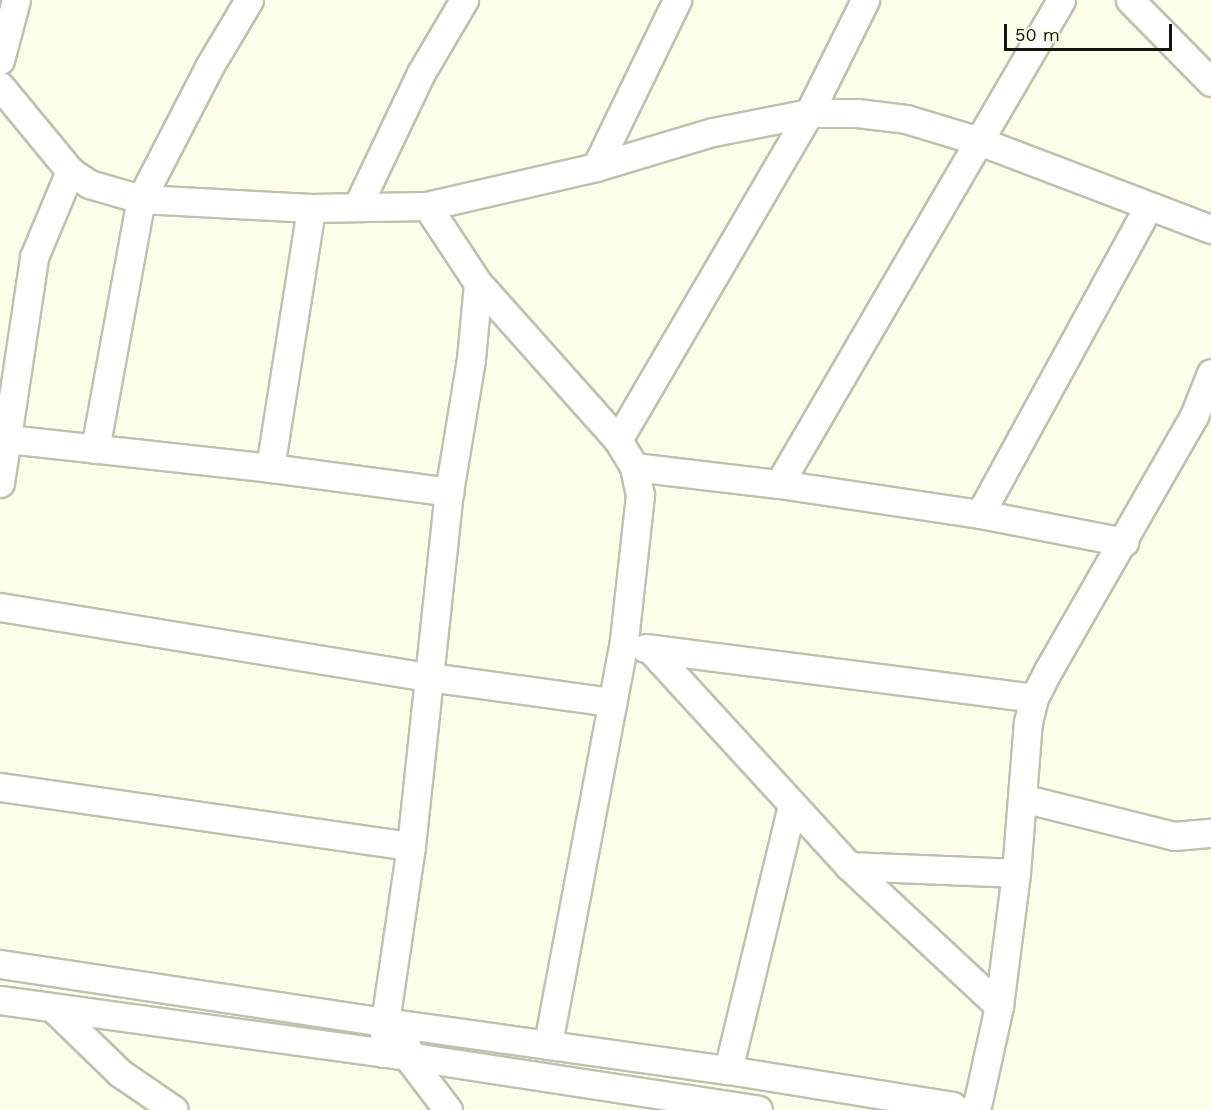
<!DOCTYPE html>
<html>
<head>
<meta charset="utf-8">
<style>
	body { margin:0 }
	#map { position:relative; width:1211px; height:1110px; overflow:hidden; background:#fcfeea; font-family:"Work Sans",sans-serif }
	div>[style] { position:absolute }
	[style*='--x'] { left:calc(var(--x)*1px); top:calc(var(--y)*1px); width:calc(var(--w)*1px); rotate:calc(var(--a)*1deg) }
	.roads { filter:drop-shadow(2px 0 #bfc1ae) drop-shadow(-2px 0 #bfc1ae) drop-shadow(0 2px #bfc1ae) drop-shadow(0 -2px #bfc1ae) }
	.minor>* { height:27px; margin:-13.5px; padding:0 13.5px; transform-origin:13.5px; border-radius:13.5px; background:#fff }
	span { translate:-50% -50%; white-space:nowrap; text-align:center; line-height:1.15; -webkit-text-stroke:4.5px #fcfeea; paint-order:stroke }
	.scale { position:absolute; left:1004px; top:24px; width:168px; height:27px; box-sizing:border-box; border:3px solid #16160f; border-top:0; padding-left:8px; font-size:18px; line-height:21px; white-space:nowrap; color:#16160f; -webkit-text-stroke:4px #fcfeea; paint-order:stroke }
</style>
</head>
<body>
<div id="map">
	<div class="roads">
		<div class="minor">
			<i style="--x:1130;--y:0;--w:115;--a:45.4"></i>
			<i style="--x:0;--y:60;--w:62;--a:-75.1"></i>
			<i style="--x:0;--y:86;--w:110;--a:50.5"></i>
			<i style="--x:70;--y:171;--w:23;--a:34"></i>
			<i style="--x:89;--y:184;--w:54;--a:16.1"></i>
			<i style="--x:141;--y:199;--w:170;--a:3"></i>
			<i style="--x:311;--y:208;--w:116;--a:-1"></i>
			<i style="--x:427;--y:206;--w:173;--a:-13"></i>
			<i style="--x:596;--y:167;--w:122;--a:-16.7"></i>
			<i style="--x:713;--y:132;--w:98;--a:-11.2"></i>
			<i style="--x:809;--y:113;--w:48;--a:0"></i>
			<i style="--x:857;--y:113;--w:49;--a:7"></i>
			<i style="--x:906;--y:119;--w:76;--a:16.8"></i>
			<i style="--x:979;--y:141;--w:248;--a:20.8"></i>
			<i style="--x:596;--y:167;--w:186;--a:-64.1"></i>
			<i style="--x:358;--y:205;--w:146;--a:-64.5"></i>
			<i style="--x:421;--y:73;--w:85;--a:-59.5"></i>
			<i style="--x:427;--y:206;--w:92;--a:56.5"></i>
			<i style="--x:478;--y:283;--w:210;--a:48.3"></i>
			<i style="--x:618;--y:440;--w:31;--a:59"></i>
			<i style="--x:634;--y:467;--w:29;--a:78"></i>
			<i style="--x:640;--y:495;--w:147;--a:96.3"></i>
			<i style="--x:624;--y:641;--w:411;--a:100.7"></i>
			<i style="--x:8;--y:439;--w:264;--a:6.3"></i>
			<i style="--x:270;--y:468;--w:181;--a:7.6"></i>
			<i style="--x:618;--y:440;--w:379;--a:-59.7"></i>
			<i style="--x:809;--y:113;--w:126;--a:-63.6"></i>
			<i style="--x:95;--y:449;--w:254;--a:-79.6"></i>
			<i style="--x:141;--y:199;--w:148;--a:-62.7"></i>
			<i style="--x:209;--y:67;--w:78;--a:-59.2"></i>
			<i style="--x:634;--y:467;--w:146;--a:6.7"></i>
			<i style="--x:779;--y:484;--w:203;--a:8.5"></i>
			<i style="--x:980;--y:514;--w:147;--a:11"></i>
			<i style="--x:270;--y:468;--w:263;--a:-81"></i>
			<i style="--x:0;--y:483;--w:229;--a:-81.4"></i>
			<i style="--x:34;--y:257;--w:93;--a:-67.3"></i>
			<i style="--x:779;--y:484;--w:560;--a:-59.77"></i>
			<i style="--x:980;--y:514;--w:350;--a:-61.3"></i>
			<i style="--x:0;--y:607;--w:435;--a:9.3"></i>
			<i style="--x:429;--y:677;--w:185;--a:7.8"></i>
			<i style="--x:645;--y:648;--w:392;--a:7.3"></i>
			<i style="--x:651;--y:650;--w:293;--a:47.5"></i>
			<i style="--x:849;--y:866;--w:205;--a:43"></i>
			<i style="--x:0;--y:787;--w:415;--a:8.2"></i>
			<i style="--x:1022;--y:798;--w:157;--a:14"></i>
			<i style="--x:1174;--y:836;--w:37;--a:-5"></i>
			<i style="--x:849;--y:866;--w:167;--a:2.4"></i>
			<i style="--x:0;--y:964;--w:389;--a:8.6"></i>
			<i style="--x:385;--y:1022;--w:346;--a:8"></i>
			<i style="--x:728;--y:1070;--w:227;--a:9.1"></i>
			<i style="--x:952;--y:1106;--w:7;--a:34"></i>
			<i style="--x:0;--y:1000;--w:411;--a:7.8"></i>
			<i style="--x:407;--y:1056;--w:355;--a:8.7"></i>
			<i style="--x:54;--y:1009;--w:92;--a:44.1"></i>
			<i style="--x:120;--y:1073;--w:65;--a:34.4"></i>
			<i style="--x:407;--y:1047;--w:9;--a:90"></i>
			<i style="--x:407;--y:1056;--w:68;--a:52.8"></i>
			<i style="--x:383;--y:1053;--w:31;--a:-86"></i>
			<i style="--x:385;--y:1022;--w:178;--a:-81.6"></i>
			<i style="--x:411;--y:846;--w:356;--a:-83.9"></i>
			<i style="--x:449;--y:492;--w:135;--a:-80.6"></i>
			<i style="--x:471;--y:359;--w:76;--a:-84.7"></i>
			<i style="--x:728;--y:1070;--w:273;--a:-76.4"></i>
			<i style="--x:976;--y:1110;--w:107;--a:-77.5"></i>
			<i style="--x:999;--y:1006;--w:134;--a:-82.7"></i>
			<i style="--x:1016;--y:873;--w:151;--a:-85.5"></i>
			<i style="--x:1028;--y:722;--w:25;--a:-76"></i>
			<i style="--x:1034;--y:698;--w:33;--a:-63"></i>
			<i style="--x:1049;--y:669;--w:292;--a:-60.2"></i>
			<i style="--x:1194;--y:416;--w:46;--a:-68.4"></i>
		</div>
	</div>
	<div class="scale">50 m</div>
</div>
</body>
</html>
